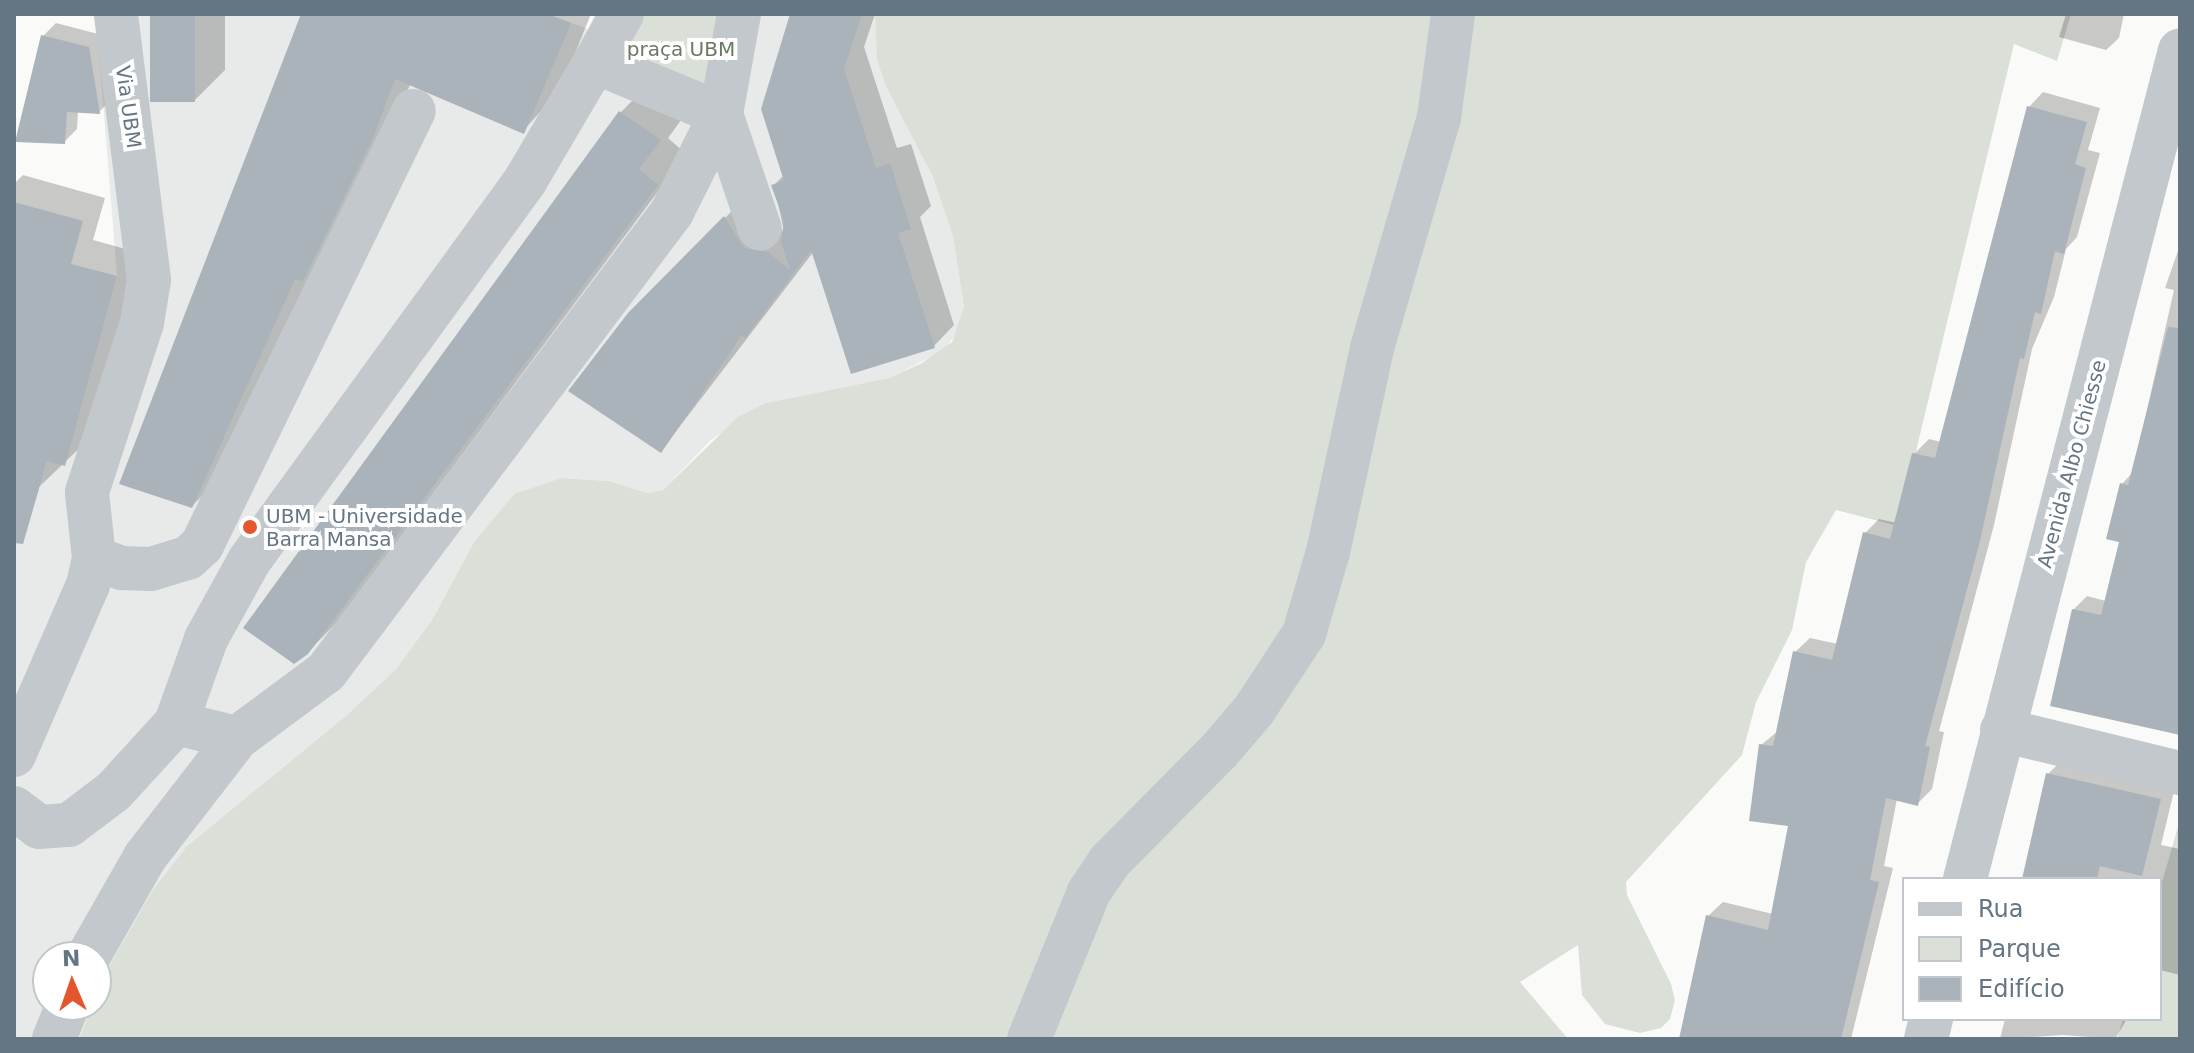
<!DOCTYPE html>
<html>
<head>
<meta charset="utf-8">
<style>
	body { margin:0 }
	#map { position:relative; width:2194px; height:1053px; overflow:hidden; background:#fafaf8; font-family:"DejaVu Sans",sans-serif }
	div>[style] { position:absolute }
	[style*='--x'] { left:calc(var(--x)*1px); top:calc(var(--y)*1px); width:calc(var(--w)*1px); rotate:calc(var(--a)*1deg) }
	.built>* { inset:0; background:#e8e9e9 }
	.green>* { inset:0; background:#dadfd7 }
	.shadow>* { inset:0; background:#0003 }
	.building>* { inset:0; background:#aab3b9; transform-origin:0 0 }
	.minor>* { height:44px; margin:-22px; padding:0 22px; transform-origin:22px; border-radius:22px; background:#c3c8cc }
	.dots>* { width:22px; height:22px; translate:-50% -50%; box-sizing:border-box; border:4px solid #fff; border-radius:50% }
	span { translate:-50% -50%; white-space:nowrap; text-align:center; line-height:1.15; -webkit-text-stroke:8px #fff; paint-order:stroke }
	.park-label { font-size:20px; color:#687a64 }
	.street-label { font-size:20px; color:#657683 }
	.poi-label { font-size:20px; color:#657683 }
	.left { translate:0 -50%; text-align:left }
	.frame { position:absolute; inset:0; border:16px solid #657683; pointer-events:none }
	.legend { position:absolute; left:1902px; top:877px; width:260px; height:144px; box-sizing:border-box; background:#fff; border:2px solid #c1c8cd; margin:0; padding:10px 14px; list-style:none; font-size:24px; color:#657683 }
	.legend li { display:flex; align-items:center; gap:16px; height:40px }
	.legend b { width:40px; border:2px solid #c1c8cd }
	.north { position:absolute; left:32px; top:941px; width:80px; height:80px; box-sizing:border-box; background:#fff; border:2px solid #c1c8cd; border-radius:50%; rotate:358deg; font-size:22px; font-weight:700; line-height:32px; text-align:center; color:#657683 }
	.north::after { content:''; display:block; margin:auto; width:28px; height:36px; background:#e4572e; clip-path:polygon(50% 0,100% 100%,50% 72%,0 100%) }
</style>
</head>
<body>
<div id="map">
	<div class="built">
		<i style="clip-path:polygon(96px 14px,547px 14px,588px 29px,595px 14px,875px 14px,877px 60px,932px 175px,953px 236px,964px 307px,959px 330px,943px 351px,889px 378px,766px 403px,711px 440px,663px 490px,647px 493px,609px 481px,561px 478px,514px 494px,474px 542px,432px 620px,396px 669px,347px 715px,187px 846px,154px 888px,96px 997px,96px 957px,48px 957px,48px 1005px,93px 1005px,79px 1039px,14px 1039px,14px 482px,39px 489px,47px 461px,65px 465px,117px 276px)"></i>
	</div>
	<div class="green">
		<i style="clip-path:polygon(638px 14px,722px 14px,708px 96px,614px 60px)"></i>
		<i style="clip-path:polygon(875px 14px,2071px 14px,2057px 61px,2014px 44px,1898px 526px,1836px 510px,1806px 562px,1792px 630px,1756px 702px,1742px 755px,1626px 882px,1627px 895px,1671px 984px,1675px 1000px,1670px 1019px,1661px 1028px,1640px 1033px,1605px 1024px,1582px 995px,1578px 945px,1520px 982px,1568px 1039px,79px 1039px,106px 972px,154px 888px,187px 846px,347px 715px,396px 669px,432px 620px,474px 542px,514px 494px,561px 478px,609px 481px,647px 493px,663px 490px,738px 417px,766px 403px,889px 378px,922px 363px,952px 342px,964px 307px,953px 236px,932px 175px,886px 86px,877px 60px)"></i>
		<i style="clip-path:polygon(2180px 820px,2180px 1039px,2117px 1039px,2123px 1019px,2160px 1019px,2160px 889px)"></i>
	</div>
	<div class="shadow">
		<i style="clip-path:polygon(153px 14px,225px 14px,225px 70px,195px 100px)"></i>
		<i style="clip-path:polygon(303px 14px,591px 14px,560px 90px,523px 131px,411px 83px,222px 476px,192px 506px)"></i>
		<i style="clip-path:polygon(792px 14px,875px 14px,864px 47px,897px 148px,911px 144px,931px 206px,920px 217px,954px 325px,934px 346px,814px 251px,661px 451px,629px 314px,746px 197px,765px 228px,784px 231px,774px 185px,784px 175px)"></i>
		<i style="clip-path:polygon(2066px 14px,2124px 14px,2119px 38px,2106px 50px,2059px 37px)"></i>
		<i style="clip-path:polygon(56px 23px,102px 35px,112px 99px,99px 112px,78px 110px,77px 129px,64px 142px,43px 36px)"></i>
		<i style="clip-path:polygon(651px 82px,689px 109px,668px 138px,686px 154px,338px 621px,307px 653px,621px 112px)"></i>
		<i style="clip-path:polygon(2043px 92px,2100px 108px,2088px 150px,2100px 153px,2077px 237px,2066px 249px,2054px 297px,2032px 349px,1994px 525px,1939px 731px,1944px 732px,1932px 789px,1917px 804px,1897px 799px,1884px 866px,1893px 868px,1851px 1039px,1681px 1039px,1708px 916px,1723px 902px,1773px 914px,1791px 824px,1761px 745px,1778px 731px,1795px 652px,1810px 638px,1838px 644px,1864px 534px,1879px 519px,1897px 523px,1914px 454px,1929px 439px,1941px 442px,2029px 107px)"></i>
		<i style="clip-path:polygon(23px 175px,105px 198px,93px 240px,140px 253px,88px 440px,39px 487px,14px 480px,14px 184px)"></i>
		<i style="clip-path:polygon(2180px 245px,2180px 733px,2073px 610px,2087px 596px,2106px 601px,2121px 541px,2122px 484px,2133px 472px,2174px 290px,2165px 288px)"></i>
		<i style="clip-path:polygon(2064px 758px,2176px 783px,2161px 845px,2180px 849px,2180px 975px,2160px 970px,2160px 879px,2023px 879px,2048px 774px)"></i>
		<i style="clip-path:polygon(2005px 1019px,2127px 1019px,2115px 1039px,2063px 1035px,2000px 1039px)"></i>
	</div>
	<div class="building">
		<i style="left:150px;top:14px;width:45px;height:88px"></i>
		<i style="clip-path:polygon(301px 14px,547px 14px,571px 23px,524px 134px,395px 79px,373px 138px,303px 281px,295px 279px,192px 508px,119px 484px)"></i>
		<i style="clip-path:polygon(790px 14px,862px 14px,844px 69px,876px 168px,890px 163px,911px 229px,898px 233px,935px 348px,851px 374px,811px 250px,745px 338px,742px 335px,661px 453px,568px 391px,628px 313px,724px 216px,744px 248px,768px 252px,790px 270px,781px 242px,784px 221px,771px 185px,784px 181px,761px 109px)"></i>
		<i style="clip-path:polygon(41px 35px,89px 47px,100px 114px,67px 112px,65px 144px,15px 142px)"></i>
		<i style="clip-path:polygon(2027px 106px,2087px 122px,2075px 164px,2086px 168px,2064px 254px,2055px 251px,2041px 314px,2035px 312px,2024px 359px,2020px 358px,1980px 541px,1925px 746px,1930px 747px,1918px 806px,1886px 798px,1870px 880px,1879px 882px,1841px 1039px,1679px 1039px,1706px 915px,1768px 930px,1788px 826px,1749px 821px,1759px 744px,1773px 746px,1793px 651px,1832px 660px,1863px 532px,1890px 539px,1912px 453px,1935px 458px)"></i>
		<i style="clip-path:polygon(619px 111px,661px 140px,639px 169px,658px 185px,308px 654px,294px 664px,243px 628px)"></i>
		<i style="clip-path:polygon(14px 202px,83px 221px,71px 264px,117px 276px,65px 466px,47px 461px,23px 544px,14px 543px)"></i>
		<i style="clip-path:polygon(2168px 327px,2180px 328px,2180px 735px,2050px 706px,2072px 609px,2101px 615px,2119px 542px,2106px 539px,2120px 483px,2128px 485px)"></i>
		<i style="clip-path:polygon(2046px 773px,2161px 799px,2142px 876px,2100px 866px,2097px 879px,2022px 879px)"></i>
	</div>
	<div class="minor">
		<i style="--x:622;--y:14;--w:55;--a:119.4"></i>
		<i style="--x:595;--y:62;--w:136;--a:22.4"></i>
		<i style="--x:721;--y:114;--w:121;--a:71.3"></i>
		<i style="--x:94;--y:558;--w:30;--a:20"></i>
		<i style="--x:122;--y:568;--w:29;--a:2"></i>
		<i style="--x:151;--y:569;--w:39;--a:-17"></i>
		<i style="--x:188;--y:558;--w:19;--a:-43"></i>
		<i style="--x:202;--y:545;--w:483;--a:-64"></i>
		<i style="--x:176;--y:723;--w:89;--a:-70.3"></i>
		<i style="--x:206;--y:639;--w:89;--a:-61.1"></i>
		<i style="--x:249;--y:561;--w:470;--a:-54"></i>
		<i style="--x:525;--y:181;--w:138;--a:-59.5"></i>
		<i style="--x:2002;--y:730;--w:183;--a:13.6"></i>
		<i style="--x:14;--y:755;--w:185;--a:-66.5"></i>
		<i style="--x:88;--y:585;--w:28;--a:-77"></i>
		<i style="--x:94;--y:558;--w:66;--a:-96.1"></i>
		<i style="--x:87;--y:492;--w:178;--a:-72"></i>
		<i style="--x:142;--y:323;--w:44;--a:-80.8"></i>
		<i style="--x:149;--y:280;--w:268;--a:-97.1"></i>
		<i style="--x:14;--y:808;--w:31;--a:37"></i>
		<i style="--x:39;--y:827;--w:30;--a:-4"></i>
		<i style="--x:69;--y:825;--w:56;--a:-37.1"></i>
		<i style="--x:114;--y:791;--w:92;--a:-47.6"></i>
		<i style="--x:176;--y:723;--w:63;--a:13.8"></i>
		<i style="--x:237;--y:738;--w:111;--a:-36.6"></i>
		<i style="--x:326;--y:672;--w:576;--a:-53.05"></i>
		<i style="--x:672;--y:212;--w:110;--a:-63.4"></i>
		<i style="--x:721;--y:114;--w:102;--a:-79.8"></i>
		<i style="--x:1965;--y:879;--w:856;--a:-75.46"></i>
		<i style="--x:88;--y:957;--w:115;--a:-60.3"></i>
		<i style="--x:145;--y:857;--w:150;--a:-52.3"></i>
		<i style="--x:54;--y:1039;--w:37;--a:-68"></i>
		<i style="--x:1029;--y:1039;--w:159;--a:-67.8"></i>
		<i style="--x:1089;--y:892;--w:36;--a:-56"></i>
		<i style="--x:1109;--y:862;--w:156;--a:-45.3"></i>
		<i style="--x:1219;--y:751;--w:54;--a:-49.5"></i>
		<i style="--x:1254;--y:710;--w:91;--a:-56.7"></i>
		<i style="--x:1304;--y:634;--w:85;--a:-73.7"></i>
		<i style="--x:1328;--y:552;--w:209;--a:-77.8"></i>
		<i style="--x:1372;--y:348;--w:240;--a:-73.8"></i>
		<i style="--x:1439;--y:118;--w:105;--a:-82.3"></i>
		<i style="--x:1926;--y:1039;--w:21;--a:-76"></i>
	</div>
	<div class="dots">
		<i style="left:250px;top:527px;background:#e4572e"></i>
	</div>
	<div class="park-label">
		<span style="left:681px;top:49px">praça UBM</span>
	</div>
	<div class="street-label">
		<span style="left:128px;top:107px;rotate:82deg">Via UBM</span>
		<span style="left:2072px;top:464px;rotate:-75deg">Avenida Albo Chiesse</span>
	</div>
	<div class="poi-label">
		<span class="left" style="left:266px;top:528px">UBM - Universidade<br>Barra Mansa</span>
	</div>
	<div class="frame"></div>
	<ul class="legend">
	<li><b style="height:10px;background:#c3c8cc"></b>Rua</li>
	<li><b style="height:22px;background:#dadfd7"></b>Parque</li>
	<li><b style="height:22px;background:#aab3b9"></b>Edifício</li>
	</ul>
	<div class="north">N</div>
</div>
</body>
</html>
